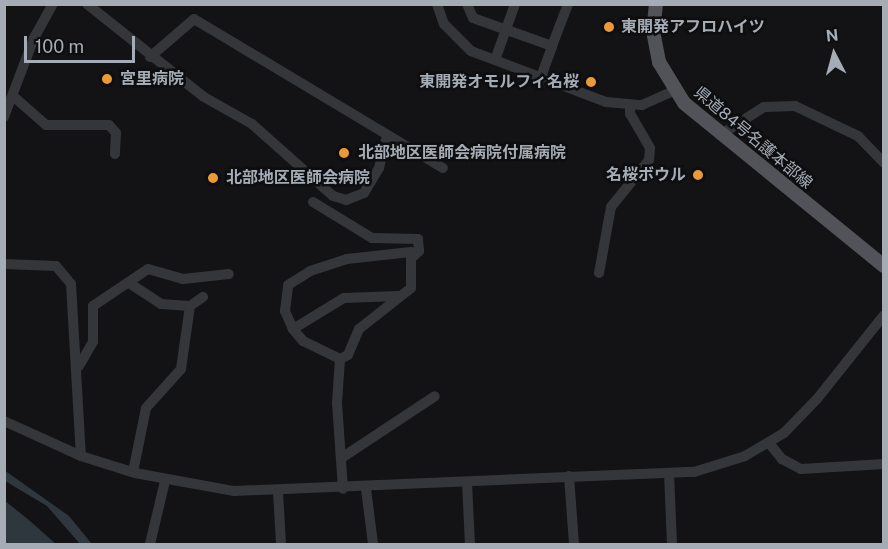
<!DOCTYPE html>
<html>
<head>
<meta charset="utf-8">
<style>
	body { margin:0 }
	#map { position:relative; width:888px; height:549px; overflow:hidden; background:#131315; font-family:"Public Sans","Noto Sans JP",sans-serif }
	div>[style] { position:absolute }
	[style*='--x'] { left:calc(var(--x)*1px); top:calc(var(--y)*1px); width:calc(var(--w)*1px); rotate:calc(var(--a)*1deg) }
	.water>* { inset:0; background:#2d373d }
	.minor>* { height:10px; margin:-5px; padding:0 5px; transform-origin:5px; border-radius:5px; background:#34363a }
	.major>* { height:14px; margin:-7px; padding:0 7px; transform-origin:7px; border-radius:7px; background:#515359 }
	.dots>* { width:16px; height:16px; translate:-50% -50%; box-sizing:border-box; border:3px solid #0e0e10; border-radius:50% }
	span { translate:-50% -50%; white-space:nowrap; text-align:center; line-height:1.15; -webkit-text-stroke:5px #0e0e10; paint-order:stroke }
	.poi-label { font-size:16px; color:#a5acb5; font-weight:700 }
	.left { translate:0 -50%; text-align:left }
	.right { translate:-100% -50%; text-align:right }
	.street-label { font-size:16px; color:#a5acb5 }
	.frame { position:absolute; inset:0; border:6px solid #a5acb5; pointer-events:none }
	.north { position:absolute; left:804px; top:24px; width:60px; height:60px; -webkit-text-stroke:4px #0e0e10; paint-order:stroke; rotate:354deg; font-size:16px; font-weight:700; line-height:24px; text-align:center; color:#a5acb5 }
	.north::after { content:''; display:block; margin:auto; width:21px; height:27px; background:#a5acb5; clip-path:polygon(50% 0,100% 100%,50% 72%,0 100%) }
	.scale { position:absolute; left:24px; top:36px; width:111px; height:27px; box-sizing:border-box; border:3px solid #a5acb5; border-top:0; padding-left:8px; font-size:18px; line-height:21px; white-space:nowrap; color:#a5acb5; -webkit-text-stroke:4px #0e0e10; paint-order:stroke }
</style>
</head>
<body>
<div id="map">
	<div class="water">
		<i style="clip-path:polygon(4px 470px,69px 516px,92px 544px,80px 544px,47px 506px,5px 481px)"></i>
		<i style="clip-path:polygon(4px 500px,30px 521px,56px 544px,5px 544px)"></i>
	</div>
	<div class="minor">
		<i style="--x:87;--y:4;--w:149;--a:38.5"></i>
		<i style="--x:204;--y:97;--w:55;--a:29.4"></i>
		<i style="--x:252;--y:124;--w:108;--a:41.6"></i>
		<i style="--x:333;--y:196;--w:14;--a:17"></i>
		<i style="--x:346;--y:200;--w:19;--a:-21"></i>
		<i style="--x:364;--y:193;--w:29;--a:-59"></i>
		<i style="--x:379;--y:168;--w:34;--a:-76"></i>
		<i style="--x:437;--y:4;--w:21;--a:71"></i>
		<i style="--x:444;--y:24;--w:38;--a:45"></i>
		<i style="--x:471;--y:51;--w:144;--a:20.7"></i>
		<i style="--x:606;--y:102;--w:36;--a:5"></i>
		<i style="--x:642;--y:105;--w:35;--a:-24"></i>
		<i style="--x:467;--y:4;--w:15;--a:67"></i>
		<i style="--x:473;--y:18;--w:84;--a:19.5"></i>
		<i style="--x:552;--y:46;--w:45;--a:-69.1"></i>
		<i style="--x:150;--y:57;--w:58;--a:-40.8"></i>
		<i style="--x:194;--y:19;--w:290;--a:30.9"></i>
		<i style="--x:495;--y:60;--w:59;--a:-70.3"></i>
		<i style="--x:541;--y:77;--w:33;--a:-70"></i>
		<i style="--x:13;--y:96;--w:44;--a:41.3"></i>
		<i style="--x:46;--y:125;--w:63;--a:0"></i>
		<i style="--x:109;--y:125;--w:11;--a:49"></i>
		<i style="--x:116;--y:133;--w:21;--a:93"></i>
		<i style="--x:4;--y:117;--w:85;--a:-69.2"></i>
		<i style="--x:34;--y:38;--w:39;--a:-61"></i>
		<i style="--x:720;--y:135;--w:52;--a:-32.5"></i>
		<i style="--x:764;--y:107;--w:31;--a:-2"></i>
		<i style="--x:795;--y:106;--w:70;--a:25.5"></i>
		<i style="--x:858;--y:136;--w:37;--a:46"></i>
		<i style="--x:313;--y:202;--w:69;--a:31.4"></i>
		<i style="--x:372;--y:238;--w:46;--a:1.2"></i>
		<i style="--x:418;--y:239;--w:12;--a:85"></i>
		<i style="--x:419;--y:251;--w:7;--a:135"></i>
		<i style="--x:4;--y:264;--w:52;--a:2.2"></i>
		<i style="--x:56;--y:266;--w:23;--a:50"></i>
		<i style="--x:71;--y:284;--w:172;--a:86.7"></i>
		<i style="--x:599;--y:273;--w:67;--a:-79.7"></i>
		<i style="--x:611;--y:207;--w:60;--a:-51"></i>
		<i style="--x:649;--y:160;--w:12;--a:-85"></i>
		<i style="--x:650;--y:148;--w:39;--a:-120"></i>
		<i style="--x:630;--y:114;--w:8;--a:-90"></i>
		<i style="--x:129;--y:283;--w:38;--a:33"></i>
		<i style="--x:161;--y:304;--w:29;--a:4"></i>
		<i style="--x:293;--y:329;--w:60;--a:-31.3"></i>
		<i style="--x:344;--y:298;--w:54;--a:-2.1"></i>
		<i style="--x:340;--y:359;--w:41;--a:-154.1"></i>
		<i style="--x:303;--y:341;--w:16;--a:-130"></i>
		<i style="--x:293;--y:329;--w:20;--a:-114"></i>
		<i style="--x:285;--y:311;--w:26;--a:-83"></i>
		<i style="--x:288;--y:285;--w:26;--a:-32"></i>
		<i style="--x:310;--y:271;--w:39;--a:-18"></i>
		<i style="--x:347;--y:259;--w:64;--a:-6.2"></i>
		<i style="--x:411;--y:252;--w:36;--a:90"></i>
		<i style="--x:411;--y:288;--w:66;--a:141.7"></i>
		<i style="--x:359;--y:329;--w:28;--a:113"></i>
		<i style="--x:348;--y:355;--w:9;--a:153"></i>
		<i style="--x:340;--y:359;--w:44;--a:93.9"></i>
		<i style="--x:337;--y:403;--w:86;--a:86"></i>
		<i style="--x:79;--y:366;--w:28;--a:-60"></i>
		<i style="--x:93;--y:342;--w:36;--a:-90"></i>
		<i style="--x:93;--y:306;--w:66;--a:-33.9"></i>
		<i style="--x:148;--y:269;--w:36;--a:16"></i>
		<i style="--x:183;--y:279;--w:46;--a:-6.2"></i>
		<i style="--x:4;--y:421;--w:85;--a:24.4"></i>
		<i style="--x:81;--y:456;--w:57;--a:17.5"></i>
		<i style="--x:135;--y:473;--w:101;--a:10.3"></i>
		<i style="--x:234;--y:491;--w:460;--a:-2.4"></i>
		<i style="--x:694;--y:472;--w:53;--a:-17.4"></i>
		<i style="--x:745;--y:456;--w:45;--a:-30.5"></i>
		<i style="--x:784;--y:433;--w:47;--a:-45.9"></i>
		<i style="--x:817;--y:399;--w:107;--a:-51.4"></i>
		<i style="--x:769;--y:443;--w:21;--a:51"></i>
		<i style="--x:782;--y:459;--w:21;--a:28"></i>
		<i style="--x:801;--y:469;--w:83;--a:-3.4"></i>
		<i style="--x:343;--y:457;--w:110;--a:-33.5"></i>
		<i style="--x:133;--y:472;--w:65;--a:-78.5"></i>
		<i style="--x:146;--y:408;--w:52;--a:-48.1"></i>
		<i style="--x:181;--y:369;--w:64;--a:-81.9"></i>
		<i style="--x:190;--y:306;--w:16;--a:-35"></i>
		<i style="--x:669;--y:473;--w:71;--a:87.6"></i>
		<i style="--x:569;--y:476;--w:68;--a:85.8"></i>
		<i style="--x:467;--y:483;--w:61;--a:87.2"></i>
		<i style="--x:366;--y:489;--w:55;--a:82.7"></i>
		<i style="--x:278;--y:492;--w:52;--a:86.7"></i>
		<i style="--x:150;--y:544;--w:65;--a:-76.6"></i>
	</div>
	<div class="major">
		<i style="--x:656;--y:4;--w:27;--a:96"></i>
		<i style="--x:653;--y:31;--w:32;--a:79"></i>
		<i style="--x:659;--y:62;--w:48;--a:58.6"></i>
		<i style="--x:684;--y:103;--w:258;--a:39.2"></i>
	</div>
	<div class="dots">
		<i style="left:609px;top:27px;background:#ea9936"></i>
		<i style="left:107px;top:79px;background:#ea9936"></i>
		<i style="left:591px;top:82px;background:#ea9936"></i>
		<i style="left:344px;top:153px;background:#ea9936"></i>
		<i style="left:698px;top:175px;background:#ea9936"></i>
		<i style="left:213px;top:178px;background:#ea9936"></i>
	</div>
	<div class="poi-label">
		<span class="left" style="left:621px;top:27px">東開発アフロハイツ</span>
		<span class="left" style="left:120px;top:79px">宮里病院</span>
		<span class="right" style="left:579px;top:82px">東開発オモルフィ名桜</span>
		<span class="left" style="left:358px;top:153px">北部地区医師会病院付属病院</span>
		<span class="right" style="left:686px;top:175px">名桜ボウル</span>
		<span class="left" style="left:226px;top:178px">北部地区医師会病院</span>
	</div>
	<div class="street-label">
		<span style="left:753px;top:138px;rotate:40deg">県道84号名護本部線</span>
	</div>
	<div class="frame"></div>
	<div class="north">N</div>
	<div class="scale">100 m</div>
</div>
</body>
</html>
